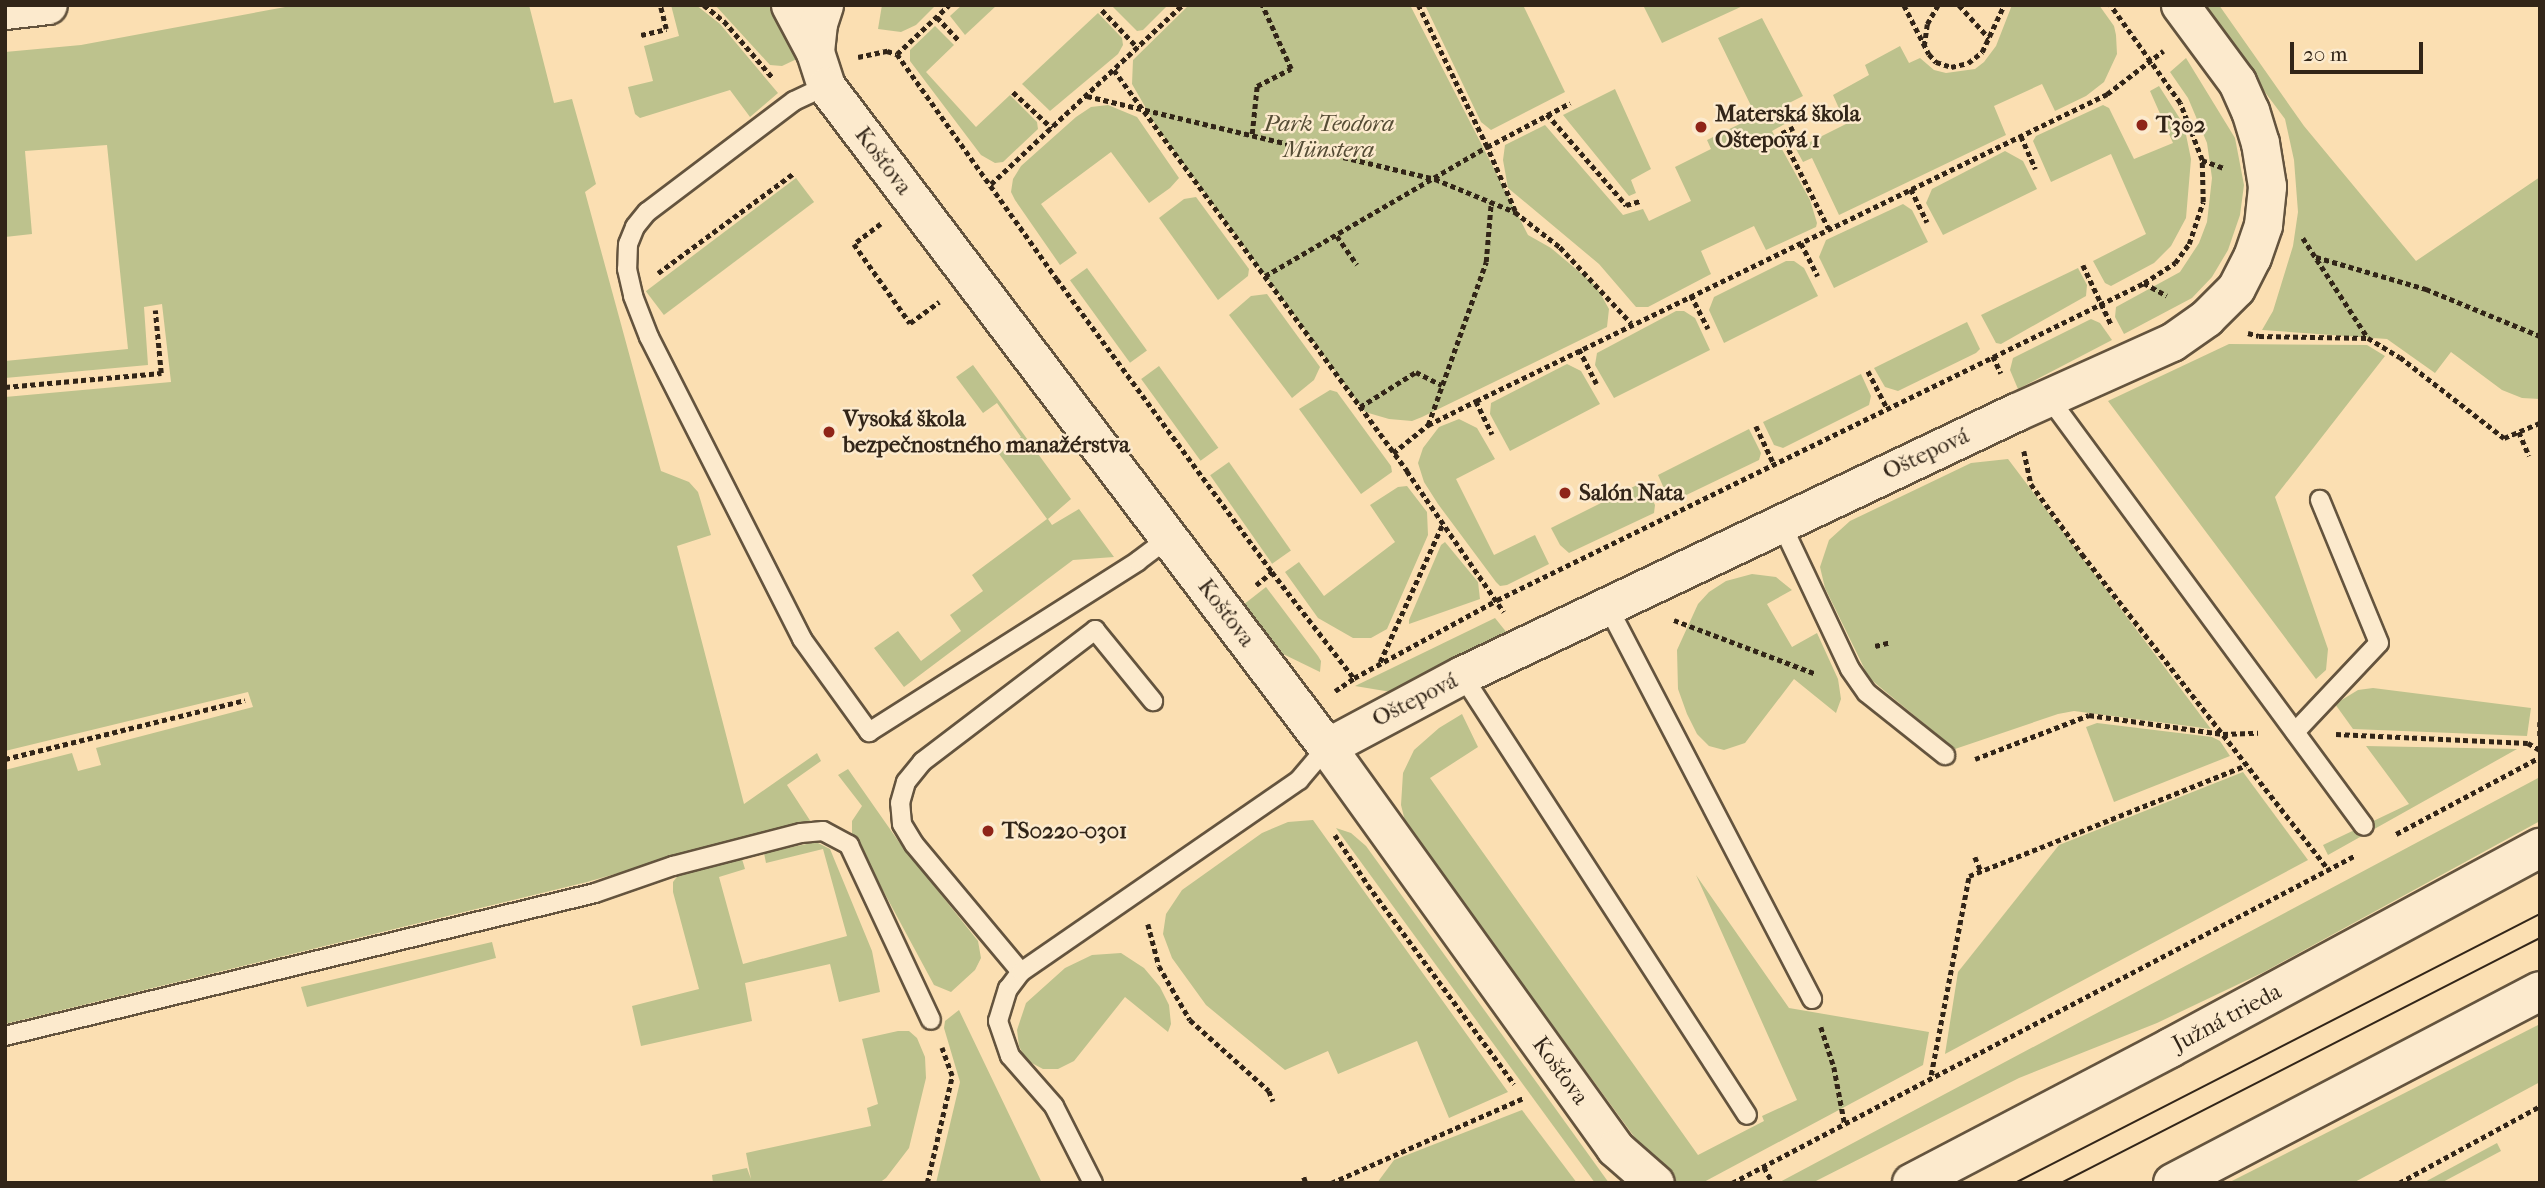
<!DOCTYPE html>
<html>
<head>
<meta charset="utf-8">
<style>
	body { margin:0 }
	#map { position:relative; width:2545px; height:1188px; overflow:hidden; background:#fbdfb2; font-family:"IM FELL French Canon",serif }
	div>[style] { position:absolute }
	[style*='--x'] { left:calc(var(--x)*1px); top:calc(var(--y)*1px); width:calc(var(--w)*1px); rotate:calc(var(--a)*1deg) }
	.green>* { inset:0; background:#bdc28d; transform-origin:0 0 }
	.path>* { height:4.5px; margin-top:-2.25px; transform-origin:0; background:repeating-linear-gradient(90deg,#322518 0 5px,transparent 0 8.5px) }
	.roads { filter:drop-shadow(2px 0 #64543e) drop-shadow(-2px 0 #64543e) drop-shadow(0 2px #64543e) drop-shadow(0 -2px #64543e) }
	.lane>* { height:18px; margin:-9px; padding:0 9px; transform-origin:9px; border-radius:9px; background:#fceacd }
	.street>* { height:37px; margin:-18.5px; padding:0 18.5px; transform-origin:18.5px; border-radius:18.5px; background:#fceacd }
	.secondary>* { height:38px; margin:-19px; padding:0 19px; transform-origin:19px; border-radius:19px; background:#fceacd }
	.tram>* { height:2px; margin:-1px; padding:0 1px; transform-origin:1px; border-radius:1px; background:#322518 }
	.dots>* { width:19px; height:19px; translate:-50% -50%; box-sizing:border-box; border:4px solid #fceacd; border-radius:50% }
	span { translate:-50% -50%; white-space:nowrap; text-align:center; line-height:1.15; -webkit-text-stroke:5px #fceacd; paint-order:stroke }
	.poi-label { font-size:23px; color:#322518; font-weight:700 }
	.left { translate:0 -50%; text-align:left }
	.park-label { font-size:23px; color:#554c35; font-style:italic }
	.street-label { font-size:23px; color:#322518 }
	.frame { position:absolute; inset:0; border:7px solid #322518; pointer-events:none }
	.scale { position:absolute; left:2290px; top:42px; width:133px; height:32px; box-sizing:border-box; border:4px solid #322518; border-top:0; padding-left:9px; font-size:21px; line-height:24px; white-space:nowrap; color:#322518; -webkit-text-stroke:5px #fceacd; paint-order:stroke }
</style>
</head>
<body>
<div id="map">
	<div class="green">
		<i style="clip-path:polygon(296px 5px,529px 5px,554px 103px,572px 99px,596px 184px,585px 192px,661px 471px,689px 482px,698px 492px,711px 535px,677px 546px,744px 804px,817px 753px,821px 761px,787px 785px,811px 822px,743px 837px,587px 882px,5px 1024px,5px 770px,72px 753px,78px 771px,101px 765px,96px 748px,253px 707px,248px 692px,5px 751px,5px 397px,171px 382px,162px 304px,144px 307px,148px 365px,5px 378px,5px 361px,128px 349px,107px 145px,25px 151px,32px 234px,5px 237px,5px 52px,81px 45px)"></i>
		<i style="clip-path:polygon(671px 5px,696px 5px,720px 24px,778px 93px,750px 117px,730px 90px,640px 118px,635px 114px,628px 87px,653px 81px,644px 46px,679px 36px)"></i>
		<i style="clip-path:polygon(715px 5px,773px 5px,801px 57px,782px 66px,770px 65px)"></i>
		<i style="clip-path:polygon(882px 5px,936px 5px,916px 25px,901px 32px,878px 29px)"></i>
		<i style="clip-path:polygon(962px 5px,997px 5px,965px 35px,950px 16px)"></i>
		<i style="clip-path:polygon(1111px 5px,1168px 5px,1143px 30px,1137px 31px)"></i>
		<i style="clip-path:polygon(1189px 5px,1410px 5px,1528px 235px,1551px 248px,1596px 286px,1609px 309px,1607px 327px,1422px 417px,1412px 421px,1389px 419px,1365px 412px,1158px 129px,1132px 84px,1133px 60px)"></i>
		<i style="clip-path:polygon(1425px 5px,1523px 5px,1565px 92px,1491px 130px,1481px 122px)"></i>
		<i style="clip-path:polygon(1643px 5px,1745px 5px,1662px 43px)"></i>
		<i style="clip-path:polygon(2012px 5px,2099px 5px,2114px 26px,2116px 35px,2117px 54px,2104px 82px,2086px 96px,2055px 111px,2042px 84px,1994px 106px,2006px 135px,1839px 215px,1812px 158px,1803px 162px,1790px 138px,1797px 134px,1804px 145px,1846px 124px,1833px 95px,1869px 75px,1865px 65px,1900px 46px,1909px 63px,1920px 58px,1934px 70px,1946px 73px,1975px 69px,1984px 62px,1996px 46px)"></i>
		<i style="clip-path:polygon(2200px 5px,2219px 5px,2304px 126px,2416px 261px,2540px 177px,2540px 399px,2522px 398px,2502px 390px,2451px 352px,2435px 373px,2387px 339px,2262px 330px,2273px 311px,2293px 246px,2298px 212px,2294px 160px,2285px 119px)"></i>
		<i style="clip-path:polygon(1098px 13px,1122px 38px,1123px 45px,1118px 54px,1050px 111px,1022px 84px)"></i>
		<i style="clip-path:polygon(1762px 18px,1803px 96px,1783px 106px,1790px 121px,1772px 131px,1810px 200px,1817px 223px,1816px 227px,1766px 250px,1754px 226px,1701px 251px,1711px 274px,1648px 307px,1636px 307px,1599px 264px,1508px 188px,1503px 160px,1505px 145px,1545px 125px,1623px 215px,1643px 209px,1649px 221px,1691px 201px,1675px 167px,1711px 149px,1707px 140px,1756px 116px,1718px 38px)"></i>
		<i style="clip-path:polygon(935px 26px,954px 45px,926px 72px,976px 127px,1010px 95px,1037px 122px,1038px 129px,1003px 162px,995px 163px,981px 155px,910px 61px,910px 50px)"></i>
		<i style="clip-path:polygon(2186px 58px,2235px 138px,2244px 185px,2240px 215px,2228px 250px,2212px 277px,2192px 298px,2124px 334px,2115px 317px,2116px 307px,2180px 272px,2199px 243px,2207px 222px,2212px 178px,2207px 143px,2188px 98px,2170px 72px)"></i>
		<i style="clip-path:polygon(2159px 86px,2184px 125px,2191px 159px,2186px 218px,2171px 246px,2154px 263px,2111px 286px,2105px 283px,2093px 261px,2146px 234px,2111px 154px,2051px 182px,2033px 141px,2036px 136px,2103px 105px,2109px 108px,2134px 159px,2173px 143px,2150px 91px)"></i>
		<i style="clip-path:polygon(1615px 89px,1651px 169px,1631px 180px,1636px 193px,1629px 196px,1563px 115px)"></i>
		<i style="clip-path:polygon(1108px 105px,1137px 117px,1179px 178px,1170px 188px,1149px 203px,1111px 152px,1041px 204px,1077px 253px,1060px 265px,1015px 200px,1011px 192px,1013px 179px,1021px 166px,1076px 117px,1091px 107px)"></i>
		<i style="clip-path:polygon(2005px 151px,2023px 161px,2037px 189px,1943px 235px,1926px 203px,1932px 189px)"></i>
		<i style="left:796px;top:178px;width:30px;height:188px;rotate:53deg"></i>
		<i style="clip-path:polygon(1196px 197px,1249px 269px,1248px 276px,1218px 300px,1159px 218px,1184px 199px)"></i>
		<i style="clip-path:polygon(1903px 204px,1912px 210px,1928px 242px,1834px 288px,1819px 257px,1826px 240px)"></i>
		<i style="clip-path:polygon(1786px 261px,1794px 261px,1804px 268px,1818px 296px,1724px 343px,1709px 310px,1714px 297px)"></i>
		<i style="left:1087px;top:268px;width:102px;height:21px;rotate:54deg"></i>
		<i style="clip-path:polygon(2078px 268px,2087px 285px,2086px 296px,2001px 344px,1996px 343px,1981px 315px)"></i>
		<i style="clip-path:polygon(1267px 294px,1320px 367px,1314px 380px,1292px 398px,1229px 315px,1251px 296px)"></i>
		<i style="clip-path:polygon(1676px 311px,1684px 311px,1695px 318px,1710px 350px,1614px 398px,1595px 365px,1597px 353px)"></i>
		<i style="clip-path:polygon(2091px 319px,2100px 323px,2112px 340px,2018px 389px,2010px 370px,2013px 358px)"></i>
		<i style="clip-path:polygon(1967px 322px,1980px 349px,1976px 353px,1898px 391px,1885px 387px,1874px 368px)"></i>
		<i style="clip-path:polygon(2229px 344px,2367px 345px,2385px 356px,2275px 497px,2328px 649px,2326px 670px,2316px 679px,2108px 401px)"></i>
		<i style="clip-path:polygon(1567px 364px,1581px 371px,1600px 404px,1510px 451px,1490px 414px,1491px 403px)"></i>
		<i style="clip-path:polygon(973px 365px,1071px 499px,1048px 519px,1052px 525px,1079px 509px,1114px 557px,1073px 560px,904px 687px,874px 648px,898px 631px,921px 661px,961px 631px,950px 615px,983px 591px,972px 575px,1047px 519px,999px 454px,1021px 437px,997px 403px,983px 413px,956px 377px)"></i>
		<i style="left:1159px;top:366px;width:101px;height:22px;rotate:54deg"></i>
		<i style="clip-path:polygon(1861px 374px,1871px 396px,1869px 405px,1783px 448px,1774px 445px,1763px 422px)"></i>
		<i style="clip-path:polygon(1330px 390px,1337px 392px,1391px 466px,1392px 472px,1361px 494px,1299px 409px)"></i>
		<i style="clip-path:polygon(1459px 419px,1477px 428px,1495px 459px,1456px 479px,1494px 555px,1535px 535px,1549px 564px,1507px 585px,1500px 586px,1496px 582px,1438px 504px,1424px 482px,1418px 463px,1423px 448px,1439px 427px)"></i>
		<i style="clip-path:polygon(1749px 429px,1761px 453px,1759px 460px,1676px 500px,1666px 493px,1658px 475px)"></i>
		<i style="clip-path:polygon(2008px 459px,2211px 729px,2074px 711px,2058px 714px,1955px 749px,1869px 678px,1825px 588px,1820px 567px,1829px 540px,1850px 521px,1971px 463px)"></i>
		<i style="left:1229px;top:462px;width:108px;height:23px;rotate:55deg"></i>
		<i style="clip-path:polygon(1643px 482px,1655px 505px,1654px 513px,1569px 553px,1560px 545px,1551px 528px)"></i>
		<i style="clip-path:polygon(1407px 486px,1427px 512px,1428px 535px,1387px 629px,1371px 638px,1353px 638px,1318px 618px,1285px 572px,1299px 562px,1324px 596px,1395px 542px,1370px 505px,1398px 487px)"></i>
		<i style="clip-path:polygon(1445px 542px,1478px 582px,1480px 599px,1409px 624px,1409px 620px,1441px 545px)"></i>
		<i style="clip-path:polygon(1752px 574px,1776px 577px,1792px 590px,1767px 604px,1792px 647px,1817px 633px,1838px 679px,1841px 699px,1836px 713px,1794px 679px,1745px 743px,1724px 750px,1709px 746px,1697px 734px,1687px 714px,1678px 689px,1677px 650px,1698px 604px,1709px 592px,1726px 581px)"></i>
		<i style="clip-path:polygon(1266px 587px,1318px 656px,1321px 661px,1320px 672px,1281px 653px,1243px 605px)"></i>
		<i style="clip-path:polygon(1495px 618px,1516px 644px,1391px 692px,1355px 686px)"></i>
		<i style="clip-path:polygon(2373px 688px,2531px 708px,2527px 736px,2353px 729px,2335px 704px,2358px 690px)"></i>
		<i style="clip-path:polygon(1462px 714px,1478px 747px,1430px 778px,1698px 1155px,1764px 1121px,1762px 1116px,1797px 1100px,1696px 875px,1789px 1008px,1929px 1032px,1923px 1065px,1702px 1183px,1674px 1183px,1660px 1172px,1406px 825px,1401px 805px,1403px 773px,1414px 750px,1439px 728px)"></i>
		<i style="clip-path:polygon(2097px 723px,2212px 737px,2220px 741px,2230px 756px,2114px 802px,2086px 727px)"></i>
		<i style="clip-path:polygon(2366px 746px,2517px 749px,2328px 855px,2323px 845px,2409px 804px)"></i>
		<i style="clip-path:polygon(848px 769px,899px 842px,978px 941px,981px 958px,975px 970px,951px 992px,934px 985px,852px 833px,852px 821px,862px 806px,838px 775px)"></i>
		<i style="clip-path:polygon(2243px 772px,2308px 860px,1945px 1054px,1958px 972px,2059px 845px)"></i>
		<i style="clip-path:polygon(2540px 777px,2540px 821px,2264px 972px,2157px 1023px,2019px 1078px,1812px 1183px,1778px 1183px)"></i>
		<i style="clip-path:polygon(1313px 820px,1333px 848px,1508px 1092px,1449px 1118px,1417px 1041px,1338px 1074px,1328px 1051px,1285px 1070px,1206px 1005px,1172px 958px,1163px 934px,1166px 914px,1182px 890px,1262px 833px,1288px 822px)"></i>
		<i style="clip-path:polygon(1336px 828px,1351px 833px,1366px 846px,1609px 1183px,1595px 1183px)"></i>
		<i style="clip-path:polygon(816px 842px,830px 849px,872px 951px,880px 992px,839px 1002px,830px 964px,745px 983px,752px 1021px,641px 1046px,632px 1006px,699px 989px,673px 892px,673px 882px,679px 874px,742px 859px,745px 869px,719px 877px,743px 964px,847px 936px,823px 849px,766px 863px,764px 853px)"></i>
		<i style="clip-path:polygon(492px 942px,496px 958px,307px 1007px,301px 987px)"></i>
		<i style="clip-path:polygon(1121px 953px,1144px 968px,1160px 987px,1169px 1005px,1171px 1024px,1168px 1032px,1125px 997px,1074px 1061px,1058px 1069px,1043px 1069px,1026px 1060px,1019px 1046px,1017px 1030px,1026px 1003px,1065px 968px,1092px 955px)"></i>
		<i style="clip-path:polygon(959px 1010px,1042px 1183px,936px 1183px,960px 1082px,944px 1028px,945px 1021px)"></i>
		<i style="clip-path:polygon(2540px 1024px,2540px 1082px,2353px 1183px,2228px 1183px)"></i>
		<i style="clip-path:polygon(898px 1031px,909px 1031px,917px 1038px,925px 1057px,926px 1078px,909px 1148px,886px 1178px,879px 1183px,713px 1183px,712px 1175px,747px 1168px,751px 1179px,746px 1153px,871px 1126px,867px 1108px,878px 1104px,862px 1039px)"></i>
		<i style="clip-path:polygon(1522px 1110px,1577px 1183px,1377px 1183px,1394px 1160px)"></i>
		<i style="clip-path:polygon(2497px 1143px,2501px 1151px,2441px 1183px,2423px 1183px)"></i>
	</div>
	<div class="path">
		<i style="--x:704;--y:5;--w:26;--a:39"></i>
		<i style="--x:724;--y:21;--w:75;--a:49.3"></i>
		<i style="--x:1904;--y:5;--w:55;--a:63"></i>
		<i style="--x:1929;--y:54;--w:11;--a:49"></i>
		<i style="--x:1936;--y:62;--w:16;--a:18"></i>
		<i style="--x:1951;--y:67;--w:17;--a:-13"></i>
		<i style="--x:1968;--y:63;--w:18;--a:-38"></i>
		<i style="--x:1982;--y:52;--w:52;--a:-64.9"></i>
		<i style="--x:1959;--y:5;--w:45;--a:47.7"></i>
		<i style="--x:1102;--y:10;--w:52;--a:46.5"></i>
		<i style="--x:937;--y:17;--w:33;--a:47"></i>
		<i style="--x:641;--y:35;--w:26;--a:-13"></i>
		<i style="--x:666;--y:29;--w:25;--a:-104"></i>
		<i style="--x:1924;--y:46;--w:22;--a:-82"></i>
		<i style="--x:1927;--y:24;--w:22;--a:-60"></i>
		<i style="--x:897;--y:54;--w:71;--a:-43.3"></i>
		<i style="--x:858;--y:57;--w:30;--a:-12"></i>
		<i style="--x:887;--y:51;--w:10;--a:17"></i>
		<i style="--x:897;--y:54;--w:276;--a:54.6"></i>
		<i style="--x:1057;--y:279;--w:363;--a:53.7"></i>
		<i style="--x:1272;--y:572;--w:134;--a:52.3"></i>
		<i style="--x:1354;--y:678;--w:163;--a:-28.6"></i>
		<i style="--x:1497;--y:600;--w:720;--a:-26.1"></i>
		<i style="--x:2144;--y:283;--w:37;--a:-33"></i>
		<i style="--x:2175;--y:263;--w:24;--a:-54"></i>
		<i style="--x:2189;--y:244;--w:44;--a:-71.6"></i>
		<i style="--x:2203;--y:202;--w:42;--a:-91.4"></i>
		<i style="--x:2202;--y:160;--w:61;--a:-111.1"></i>
		<i style="--x:2180;--y:103;--w:120;--a:-125.5"></i>
		<i style="--x:1114;--y:70;--w:497;--a:53.8"></i>
		<i style="--x:1407;--y:471;--w:171;--a:55.5"></i>
		<i style="--x:1013;--y:92;--w:53;--a:42.7"></i>
		<i style="--x:1087;--y:96;--w:358;--a:13.4"></i>
		<i style="--x:1435;--y:179;--w:87;--a:22.4"></i>
		<i style="--x:1515;--y:212;--w:57;--a:37.9"></i>
		<i style="--x:1560;--y:247;--w:104;--a:46.9"></i>
		<i style="--x:1547;--y:114;--w:121;--a:49"></i>
		<i style="--x:1626;--y:205;--w:15;--a:-16"></i>
		<i style="--x:1794;--y:128;--w:14;--a:155"></i>
		<i style="--x:1781;--y:134;--w:106;--a:63.2"></i>
		<i style="--x:1252;--y:134;--w:48;--a:-84.1"></i>
		<i style="--x:1257;--y:86;--w:38;--a:-27"></i>
		<i style="--x:1291;--y:69;--w:70;--a:-114.4"></i>
		<i style="--x:2021;--y:136;--w:36;--a:66"></i>
		<i style="--x:2202;--y:160;--w:23;--a:20"></i>
		<i style="--x:991;--y:184;--w:262;--a:-43.1"></i>
		<i style="--x:1911;--y:189;--w:37;--a:64"></i>
		<i style="--x:1515;--y:211;--w:70;--a:-113.6"></i>
		<i style="--x:1487;--y:147;--w:94;--a:-27.9"></i>
		<i style="--x:881;--y:224;--w:34;--a:143"></i>
		<i style="--x:854;--y:244;--w:97;--a:54.7"></i>
		<i style="--x:910;--y:323;--w:36;--a:-36"></i>
		<i style="--x:1337;--y:236;--w:35;--a:55"></i>
		<i style="--x:2303;--y:238;--w:119;--a:57"></i>
		<i style="--x:1801;--y:243;--w:37;--a:63"></i>
		<i style="--x:2316;--y:257;--w:115;--a:16.2"></i>
		<i style="--x:2426;--y:289;--w:123;--a:22.4"></i>
		<i style="--x:2083;--y:265;--w:65;--a:64.6"></i>
		<i style="--x:658;--y:273;--w:167;--a:-36.3"></i>
		<i style="--x:1265;--y:276;--w:257;--a:-30.2"></i>
		<i style="--x:1487;--y:147;--w:158;--a:-115.9"></i>
		<i style="--x:2144;--y:283;--w:26;--a:29"></i>
		<i style="--x:1691;--y:295;--w:38;--a:63"></i>
		<i style="--x:2248;--y:333;--w:11;--a:15"></i>
		<i style="--x:2259;--y:336;--w:109;--a:1.1"></i>
		<i style="--x:2368;--y:338;--w:37;--a:31"></i>
		<i style="--x:2400;--y:357;--w:132;--a:37.9"></i>
		<i style="--x:2504;--y:438;--w:39;--a:-23"></i>
		<i style="--x:1579;--y:349;--w:39;--a:63"></i>
		<i style="--x:1993;--y:356;--w:19;--a:65"></i>
		<i style="--x:1868;--y:371;--w:42;--a:62.8"></i>
		<i style="--x:5;--y:387;--w:157;--a:-5.1"></i>
		<i style="--x:161;--y:373;--w:63;--a:-95.4"></i>
		<i style="--x:1476;--y:401;--w:37;--a:64"></i>
		<i style="--x:1360;--y:407;--w:66;--a:-32"></i>
		<i style="--x:1416;--y:372;--w:29;--a:27"></i>
		<i style="--x:1428;--y:425;--w:173;--a:-70.4"></i>
		<i style="--x:1486;--y:262;--w:60;--a:-85.2"></i>
		<i style="--x:1756;--y:426;--w:42;--a:64.7"></i>
		<i style="--x:2519;--y:432;--w:26;--a:67"></i>
		<i style="--x:2024;--y:451;--w:34;--a:78"></i>
		<i style="--x:2031;--y:484;--w:87;--a:53.9"></i>
		<i style="--x:2082;--y:554;--w:401;--a:52"></i>
		<i style="--x:1393;--y:453;--w:45;--a:-38.7"></i>
		<i style="--x:1428;--y:425;--w:54;--a:-26.6"></i>
		<i style="--x:1476;--y:401;--w:702;--a:-25.94"></i>
		<i style="--x:2107;--y:94;--w:71;--a:-37.5"></i>
		<i style="--x:1256;--y:585;--w:21;--a:-39"></i>
		<i style="--x:1674;--y:620;--w:152;--a:20.8"></i>
		<i style="--x:1875;--y:646;--w:16;--a:-14"></i>
		<i style="--x:1380;--y:662;--w:153;--a:-65.6"></i>
		<i style="--x:1335;--y:691;--w:23;--a:-34"></i>
		<i style="--x:2540;--y:722;--w:16;--a:90"></i>
		<i style="--x:2336;--y:734;--w:192;--a:2.7"></i>
		<i style="--x:2528;--y:743;--w:14;--a:30"></i>
		<i style="--x:5;--y:759;--w:247;--a:-13.8"></i>
		<i style="--x:1975;--y:759;--w:122;--a:-21.1"></i>
		<i style="--x:2089;--y:715;--w:135;--a:8.1"></i>
		<i style="--x:2223;--y:734;--w:35;--a:-2"></i>
		<i style="--x:2396;--y:834;--w:163;--a:-28.1"></i>
		<i style="--x:1335;--y:835;--w:60;--a:56.6"></i>
		<i style="--x:1368;--y:885;--w:247;--a:53.7"></i>
		<i style="--x:1975;--y:857;--w:15;--a:67"></i>
		<i style="--x:1148;--y:924;--w:43;--a:75.3"></i>
		<i style="--x:1159;--y:966;--w:62;--a:60.1"></i>
		<i style="--x:1190;--y:1020;--w:106;--a:41.9"></i>
		<i style="--x:1269;--y:1091;--w:11;--a:68"></i>
		<i style="--x:1821;--y:1027;--w:42;--a:72"></i>
		<i style="--x:1834;--y:1067;--w:59;--a:79.3"></i>
		<i style="--x:1931;--y:1075;--w:203;--a:-79.2"></i>
		<i style="--x:1969;--y:876;--w:298;--a:-21.8"></i>
		<i style="--x:1764;--y:1167;--w:18;--a:61"></i>
		<i style="--x:1304;--y:1177;--w:6;--a:72"></i>
		<i style="--x:927;--y:1183;--w:110;--a:-76.8"></i>
		<i style="--x:952;--y:1076;--w:30;--a:-110"></i>
		<i style="--x:1331;--y:1183;--w:211;--a:-23.8"></i>
		<i style="--x:1732;--y:1183;--w:703;--a:-27.73"></i>
		<i style="--x:2399;--y:1183;--w:161;--a:-28.6"></i>
	</div>
	<div class="roads">
		<div class="lane">
			<i style="--x:826;--y:86;--w:35;--a:155"></i>
			<i style="--x:794;--y:101;--w:184;--a:142.9"></i>
			<i style="--x:647;--y:212;--w:19;--a:129"></i>
			<i style="--x:635;--y:227;--w:18;--a:112"></i>
			<i style="--x:628;--y:244;--w:25;--a:92"></i>
			<i style="--x:627;--y:269;--w:28;--a:77"></i>
			<i style="--x:633;--y:296;--w:44;--a:68.7"></i>
			<i style="--x:649;--y:337;--w:339;--a:63.1"></i>
			<i style="--x:802;--y:639;--w:115;--a:54.2"></i>
			<i style="--x:869;--y:732;--w:319;--a:-32.4"></i>
			<i style="--x:1138;--y:561;--w:39;--a:-37"></i>
			<i style="--x:2049;--y:398;--w:531;--a:53.65"></i>
			<i style="--x:1781;--y:523;--w:161;--a:64.7"></i>
			<i style="--x:1850;--y:669;--w:29;--a:55"></i>
			<i style="--x:1867;--y:693;--w:100;--a:38.5"></i>
			<i style="--x:1608;--y:607;--w:442;--a:62.5"></i>
			<i style="--x:1462;--y:675;--w:524;--a:57.07"></i>
			<i style="--x:2295;--y:732;--w:122;--a:-46.7"></i>
			<i style="--x:2379;--y:643;--w:155;--a:-112.4"></i>
			<i style="--x:1021;--y:972;--w:167;--a:-129.9"></i>
			<i style="--x:914;--y:844;--w:23;--a:-121"></i>
			<i style="--x:902;--y:824;--w:21;--a:-95"></i>
			<i style="--x:900;--y:803;--w:22;--a:-74"></i>
			<i style="--x:906;--y:782;--w:26;--a:-51"></i>
			<i style="--x:922;--y:762;--w:218;--a:-37.3"></i>
			<i style="--x:1095;--y:630;--w:92;--a:50.8"></i>
			<i style="--x:5;--y:1036;--w:607;--a:-13.62"></i>
			<i style="--x:595;--y:893;--w:83;--a:-19.1"></i>
			<i style="--x:673;--y:866;--w:132;--a:-14.5"></i>
			<i style="--x:801;--y:833;--w:22;--a:-5"></i>
			<i style="--x:823;--y:831;--w:30;--a:28"></i>
			<i style="--x:849;--y:845;--w:193;--a:64.9"></i>
			<i style="--x:1093;--y:1183;--w:86;--a:-116.9"></i>
			<i style="--x:1054;--y:1106;--w:67;--a:-131.3"></i>
			<i style="--x:1010;--y:1056;--w:37;--a:-109"></i>
			<i style="--x:998;--y:1021;--w:34;--a:-73"></i>
			<i style="--x:1008;--y:989;--w:21;--a:-53"></i>
			<i style="--x:1021;--y:972;--w:338;--a:-34.6"></i>
			<i style="--x:1299;--y:780;--w:43;--a:-49.7"></i>
		</div>
		<div class="street">
			<i style="--x:790;--y:5;--w:53;--a:62"></i>
			<i style="--x:824;--y:5;--w:19;--a:108"></i>
			<i style="--x:818;--y:23;--w:29;--a:96"></i>
			<i style="--x:815;--y:52;--w:36;--a:72"></i>
			<i style="--x:826;--y:86;--w:829;--a:52.84"></i>
			<i style="--x:1327;--y:747;--w:494;--a:54.3"></i>
			<i style="--x:1615;--y:1148;--w:53;--a:41.2"></i>
			<i style="--x:5;--y:10;--w:43;--a:-6.6"></i>
			<i style="--x:1327;--y:747;--w:153;--a:-28.1"></i>
			<i style="--x:1462;--y:675;--w:613;--a:-25.4"></i>
			<i style="--x:2016;--y:412;--w:171;--a:-24.2"></i>
			<i style="--x:2172;--y:342;--w:42;--a:-35.2"></i>
			<i style="--x:2206;--y:318;--w:42;--a:-45"></i>
			<i style="--x:2236;--y:288;--w:35;--a:-63"></i>
			<i style="--x:2252;--y:257;--w:34;--a:-71"></i>
			<i style="--x:2263;--y:225;--w:39;--a:-84"></i>
			<i style="--x:2267;--y:186;--w:44;--a:-99.2"></i>
			<i style="--x:2260;--y:143;--w:34;--a:-107"></i>
			<i style="--x:2250;--y:111;--w:32;--a:-114"></i>
			<i style="--x:2237;--y:82;--w:96;--a:-126.5"></i>
		</div>
		<div class="secondary">
			<i style="--x:1912;--y:1183;--w:291;--a:-27.6"></i>
			<i style="--x:2170;--y:1048;--w:421;--a:-28.4"></i>
			<i style="--x:2173;--y:1183;--w:414;--a:-27.6"></i>
		</div>
	</div>
	<div class="tram">
		<i style="--x:2015;--y:1183;--w:590;--a:-27.13"></i>
		<i style="--x:2061;--y:1183;--w:538;--a:-27.09"></i>
	</div>
	<div class="dots">
		<i style="left:2142px;top:125px;background:#8f2418"></i>
		<i style="left:1701px;top:127px;background:#8f2418"></i>
		<i style="left:829px;top:432px;background:#8f2418"></i>
		<i style="left:1565px;top:493px;background:#8f2418"></i>
		<i style="left:988px;top:831px;background:#8f2418"></i>
	</div>
	<div class="poi-label">
		<span class="left" style="left:1715px;top:127px">Materská škola<br>Oštepová 1</span>
		<span class="left" style="left:2156px;top:125px">T302</span>
		<span class="left" style="left:843px;top:432px">Vysoká škola<br>bezpečnostného manažérstva</span>
		<span class="left" style="left:1579px;top:493px">Salón Nata</span>
		<span class="left" style="left:1002px;top:831px">TS0220-0301</span>
	</div>
	<div class="park-label">
		<span style="left:1329px;top:137px">Park Teodora<br>Münstera</span>
	</div>
	<div class="street-label">
		<span style="left:883px;top:161px;rotate:53deg">Košťova</span>
		<span style="left:1926px;top:454px;rotate:-25deg">Oštepová</span>
		<span style="left:1226px;top:613px;rotate:53deg">Košťova</span>
		<span style="left:1415px;top:700px;rotate:-27deg">Oštepová</span>
		<span style="left:2227px;top:1018px;rotate:-28deg">Južná trieda</span>
		<span style="left:1560px;top:1071px;rotate:54deg">Košťova</span>
	</div>
	<div class="frame"></div>
	<div class="scale">20 m</div>
</div>
</body>
</html>
